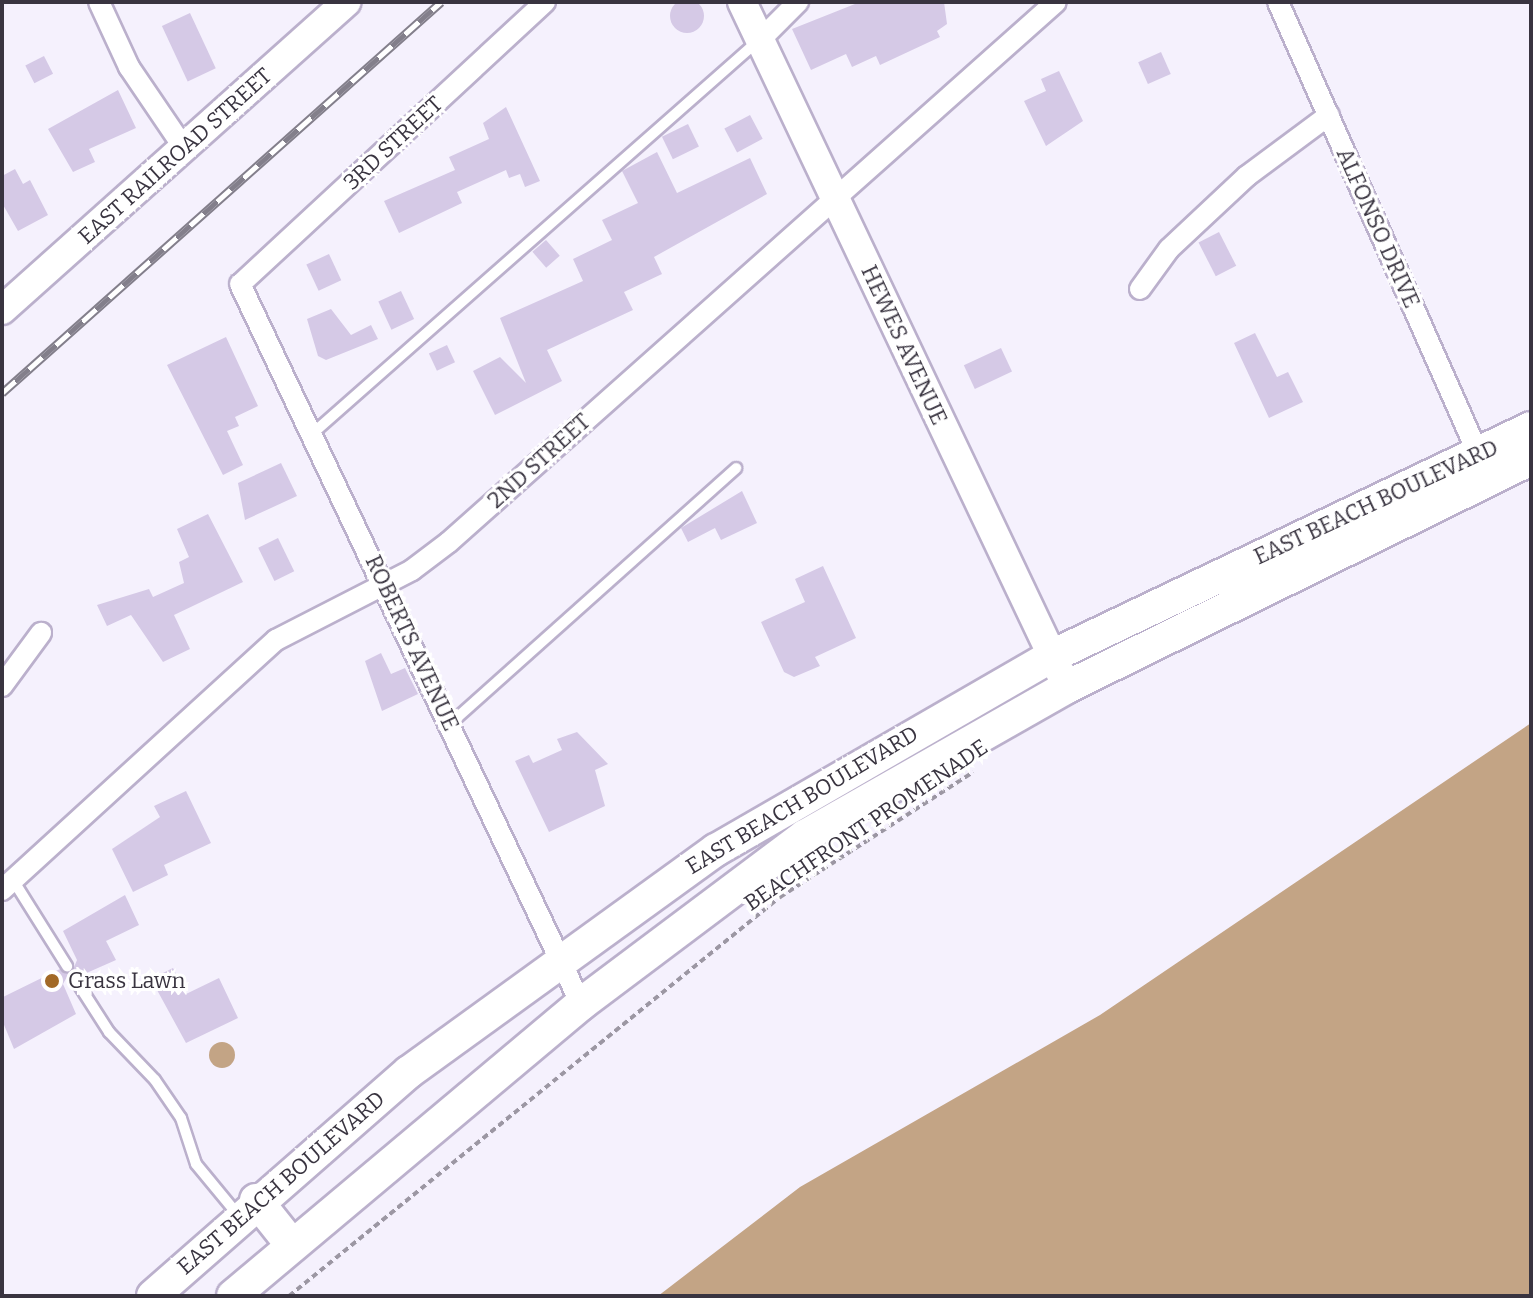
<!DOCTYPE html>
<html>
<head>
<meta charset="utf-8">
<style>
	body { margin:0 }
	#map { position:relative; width:1533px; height:1298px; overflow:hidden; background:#f5f1fd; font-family:Bitter,serif }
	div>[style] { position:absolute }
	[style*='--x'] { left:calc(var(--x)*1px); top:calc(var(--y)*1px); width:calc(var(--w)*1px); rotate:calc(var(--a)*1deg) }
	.water>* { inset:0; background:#c3a485 }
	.round { border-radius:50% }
	.building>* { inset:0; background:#d5c9e6; transform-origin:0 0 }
	.path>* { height:4px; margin-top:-2px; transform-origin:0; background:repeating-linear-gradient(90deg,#9c97a3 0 6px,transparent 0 10px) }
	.roads { filter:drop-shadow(2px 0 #bbb0cc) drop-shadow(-2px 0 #bbb0cc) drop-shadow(0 2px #bbb0cc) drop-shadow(0 -2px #bbb0cc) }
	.lane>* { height:10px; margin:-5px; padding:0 5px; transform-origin:5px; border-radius:5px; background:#fff }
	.street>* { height:20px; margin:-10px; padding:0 10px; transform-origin:10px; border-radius:10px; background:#fff }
	.secondary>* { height:28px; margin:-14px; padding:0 14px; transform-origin:14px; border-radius:14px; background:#fff }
	.primary>* { height:32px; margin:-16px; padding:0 16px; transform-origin:16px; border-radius:16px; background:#fff }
	.rail>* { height:9px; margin-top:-4.5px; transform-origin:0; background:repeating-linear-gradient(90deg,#fff 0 18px,#837f8b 0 36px); box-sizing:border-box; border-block:2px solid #837f8b }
	.dots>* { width:22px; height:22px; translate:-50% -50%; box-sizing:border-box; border:4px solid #fff; border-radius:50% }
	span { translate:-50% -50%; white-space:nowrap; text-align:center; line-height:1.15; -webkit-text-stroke:6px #fff; paint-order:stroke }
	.street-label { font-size:22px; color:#393440 }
	.poi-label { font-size:22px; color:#393440 }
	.left { translate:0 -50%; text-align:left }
	.frame { position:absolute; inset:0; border:4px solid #393440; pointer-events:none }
</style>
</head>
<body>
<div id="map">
	<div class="water">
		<i style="clip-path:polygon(1531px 723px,1531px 1296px,658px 1296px,800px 1187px,1100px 1015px)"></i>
		<i class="round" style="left:209px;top:1042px;width:26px;height:26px"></i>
	</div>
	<div class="building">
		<i class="round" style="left:670px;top:-1px;width:34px;height:34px"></i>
		<i style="clip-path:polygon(860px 2px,944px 2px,947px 24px,937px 31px,940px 37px,880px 65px,876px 56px,852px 67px,846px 54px,811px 70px,792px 29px)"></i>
		<i style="left:190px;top:13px;width:61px;height:31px;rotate:65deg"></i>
		<i style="left:1161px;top:52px;width:24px;height:25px;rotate:66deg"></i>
		<i style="left:44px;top:56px;width:20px;height:21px;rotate:63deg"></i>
		<i style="clip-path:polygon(1059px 71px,1083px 121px,1046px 146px,1024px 101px,1046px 91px,1041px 79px)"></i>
		<i style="clip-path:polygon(118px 90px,136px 128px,89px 149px,95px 162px,73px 172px,48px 129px)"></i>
		<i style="clip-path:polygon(506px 107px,540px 181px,525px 187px,520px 174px,509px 178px,506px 170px,457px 192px,462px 203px,399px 233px,384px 201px,455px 170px,449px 157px,489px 139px,483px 123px)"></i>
		<i style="left:750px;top:115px;width:27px;height:29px;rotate:62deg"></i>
		<i style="left:688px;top:124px;width:25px;height:29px;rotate:64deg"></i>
		<i style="clip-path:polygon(657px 152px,677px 193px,750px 158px,767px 194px,654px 257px,662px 274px,624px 292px,633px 310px,547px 350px,562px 381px,495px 415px,473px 371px,500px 357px,526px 383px,500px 318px,583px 281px,573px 259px,612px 240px,602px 220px,638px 203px,622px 171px)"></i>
		<i style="clip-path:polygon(15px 169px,23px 184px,30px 180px,48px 215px,18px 231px,2px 203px,2px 176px)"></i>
		<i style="left:1219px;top:232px;width:38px;height:23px;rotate:63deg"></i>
		<i style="left:546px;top:240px;width:21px;height:18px;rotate:49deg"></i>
		<i style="left:329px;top:254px;width:29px;height:25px;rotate:65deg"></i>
		<i style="left:401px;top:291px;width:31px;height:25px;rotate:65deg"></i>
		<i style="clip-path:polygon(331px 309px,351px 335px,371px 325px,378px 339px,326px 360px,318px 356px,307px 319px)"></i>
		<i style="clip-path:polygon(1255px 333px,1277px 377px,1288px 372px,1303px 402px,1269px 418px,1234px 343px)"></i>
		<i style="clip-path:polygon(226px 337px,258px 406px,235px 417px,239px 426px,227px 431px,243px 465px,223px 475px,167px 365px)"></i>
		<i style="left:447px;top:345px;width:19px;height:20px;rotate:65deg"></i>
		<i style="left:1001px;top:348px;width:26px;height:41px;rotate:65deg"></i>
		<i style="clip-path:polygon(281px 463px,297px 496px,245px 520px,238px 483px)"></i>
		<i style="clip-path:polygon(742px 491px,757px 523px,721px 540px,715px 528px,688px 542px,681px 528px)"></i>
		<i style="clip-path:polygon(208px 514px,243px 582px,174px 615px,190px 649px,163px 662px,131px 615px,107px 626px,97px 605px,149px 589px,153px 597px,184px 583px,179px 562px,189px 557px,177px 529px)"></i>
		<i style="left:278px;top:538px;width:37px;height:22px;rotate:64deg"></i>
		<i style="clip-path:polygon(823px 566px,856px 638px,815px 657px,820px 666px,794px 677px,784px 672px,761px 622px,805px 602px,795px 579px)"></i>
		<i style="clip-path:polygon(381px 653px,391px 674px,405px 668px,418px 694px,382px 711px,365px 661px)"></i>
		<i style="clip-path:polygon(577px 732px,608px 764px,595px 770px,605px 806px,549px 832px,515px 761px,529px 755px,533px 763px,562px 750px,557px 739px)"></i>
		<i style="clip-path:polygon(186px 791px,211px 843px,164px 865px,168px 875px,133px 892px,112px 849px,160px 817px,154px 806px)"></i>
		<i style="clip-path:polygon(125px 895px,139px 925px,106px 941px,116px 960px,82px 975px,72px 972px,77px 960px,63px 931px)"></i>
		<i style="clip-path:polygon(173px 968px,186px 994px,219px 978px,238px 1018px,186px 1043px,151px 979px)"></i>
		<i style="clip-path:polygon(60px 969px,69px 973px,63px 984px,76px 1014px,14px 1049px,2px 1020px,3px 997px)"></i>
	</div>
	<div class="path">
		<i style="--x:289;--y:1296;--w:633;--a:-39.1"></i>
		<i style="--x:780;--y:897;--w:230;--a:-32.9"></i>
	</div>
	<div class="roads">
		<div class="lane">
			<i style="--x:312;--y:434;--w:594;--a:-41.39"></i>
			<i style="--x:450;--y:724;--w:384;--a:-41.8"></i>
			<i style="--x:13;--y:880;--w:102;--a:57.9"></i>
			<i style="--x:75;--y:979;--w:63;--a:57.3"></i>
			<i style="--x:109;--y:1032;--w:66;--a:46.2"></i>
			<i style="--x:155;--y:1080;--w:46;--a:55.6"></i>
			<i style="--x:181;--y:1118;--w:48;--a:71.9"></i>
			<i style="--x:196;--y:1164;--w:66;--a:50.5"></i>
		</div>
		<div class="street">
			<i style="--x:99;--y:2;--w:72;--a:65.2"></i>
			<i style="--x:129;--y:67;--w:98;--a:55.8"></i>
			<i style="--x:545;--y:2;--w:415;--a:137.2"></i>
			<i style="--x:240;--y:284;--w:797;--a:64.66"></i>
			<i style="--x:1278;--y:2;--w:493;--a:66.1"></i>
			<i style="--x:760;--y:40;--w:54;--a:-45"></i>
			<i style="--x:1140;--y:289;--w:49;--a:-54.1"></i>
			<i style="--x:1169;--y:249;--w:107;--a:-43.1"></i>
			<i style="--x:1247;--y:176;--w:102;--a:-36.6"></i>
			<i style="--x:2;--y:686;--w:66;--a:-53.7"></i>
			<i style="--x:2;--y:890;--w:371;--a:-42.4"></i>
			<i style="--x:276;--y:640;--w:153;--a:-27.2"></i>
			<i style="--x:412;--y:570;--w:46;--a:-37.1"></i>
			<i style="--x:449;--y:542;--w:812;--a:-41.66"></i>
		</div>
		<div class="secondary">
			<i style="--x:742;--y:2;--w:758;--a:64.62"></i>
			<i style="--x:2;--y:310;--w:462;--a:-41.8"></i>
		</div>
		<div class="primary">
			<i style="--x:256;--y:1200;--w:56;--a:51.5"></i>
			<i style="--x:153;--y:1296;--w:340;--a:-41.2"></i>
			<i style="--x:409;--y:1072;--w:379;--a:-35.9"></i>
			<i style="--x:716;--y:850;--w:388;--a:-30"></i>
			<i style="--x:1052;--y:656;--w:530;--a:-25.45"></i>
			<i style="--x:233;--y:1296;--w:454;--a:-40"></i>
			<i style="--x:581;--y:1004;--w:280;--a:-36.9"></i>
			<i style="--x:805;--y:836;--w:301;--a:-29.6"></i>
			<i style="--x:1067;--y:687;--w:517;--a:-26.17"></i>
		</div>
	</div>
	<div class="rail">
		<i style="--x:2;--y:393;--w:588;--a:-41.69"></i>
	</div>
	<div class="dots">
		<i style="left:52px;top:981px;background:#a26927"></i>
	</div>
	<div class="street-label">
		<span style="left:393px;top:143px;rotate:-43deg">3RD STREET</span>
		<span style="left:175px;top:156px;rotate:-42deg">EAST RAILROAD STREET</span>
		<span style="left:1378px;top:228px;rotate:66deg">ALFONSO DRIVE</span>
		<span style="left:904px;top:345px;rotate:65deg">HEWES AVENUE</span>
		<span style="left:539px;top:461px;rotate:-42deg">2ND STREET</span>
		<span style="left:1376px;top:502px;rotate:-25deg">EAST BEACH BOULEVARD</span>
		<span style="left:412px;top:643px;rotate:65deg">ROBERTS AVENUE</span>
		<span style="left:802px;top:800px;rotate:-31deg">EAST BEACH BOULEVARD</span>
		<span style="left:866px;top:825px;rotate:-34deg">BEACHFRONT PROMENADE</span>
		<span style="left:281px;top:1183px;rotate:-41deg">EAST BEACH BOULEVARD</span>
	</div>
	<div class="poi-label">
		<span class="left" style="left:68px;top:981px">Grass Lawn</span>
	</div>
	<div class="frame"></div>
</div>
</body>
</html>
